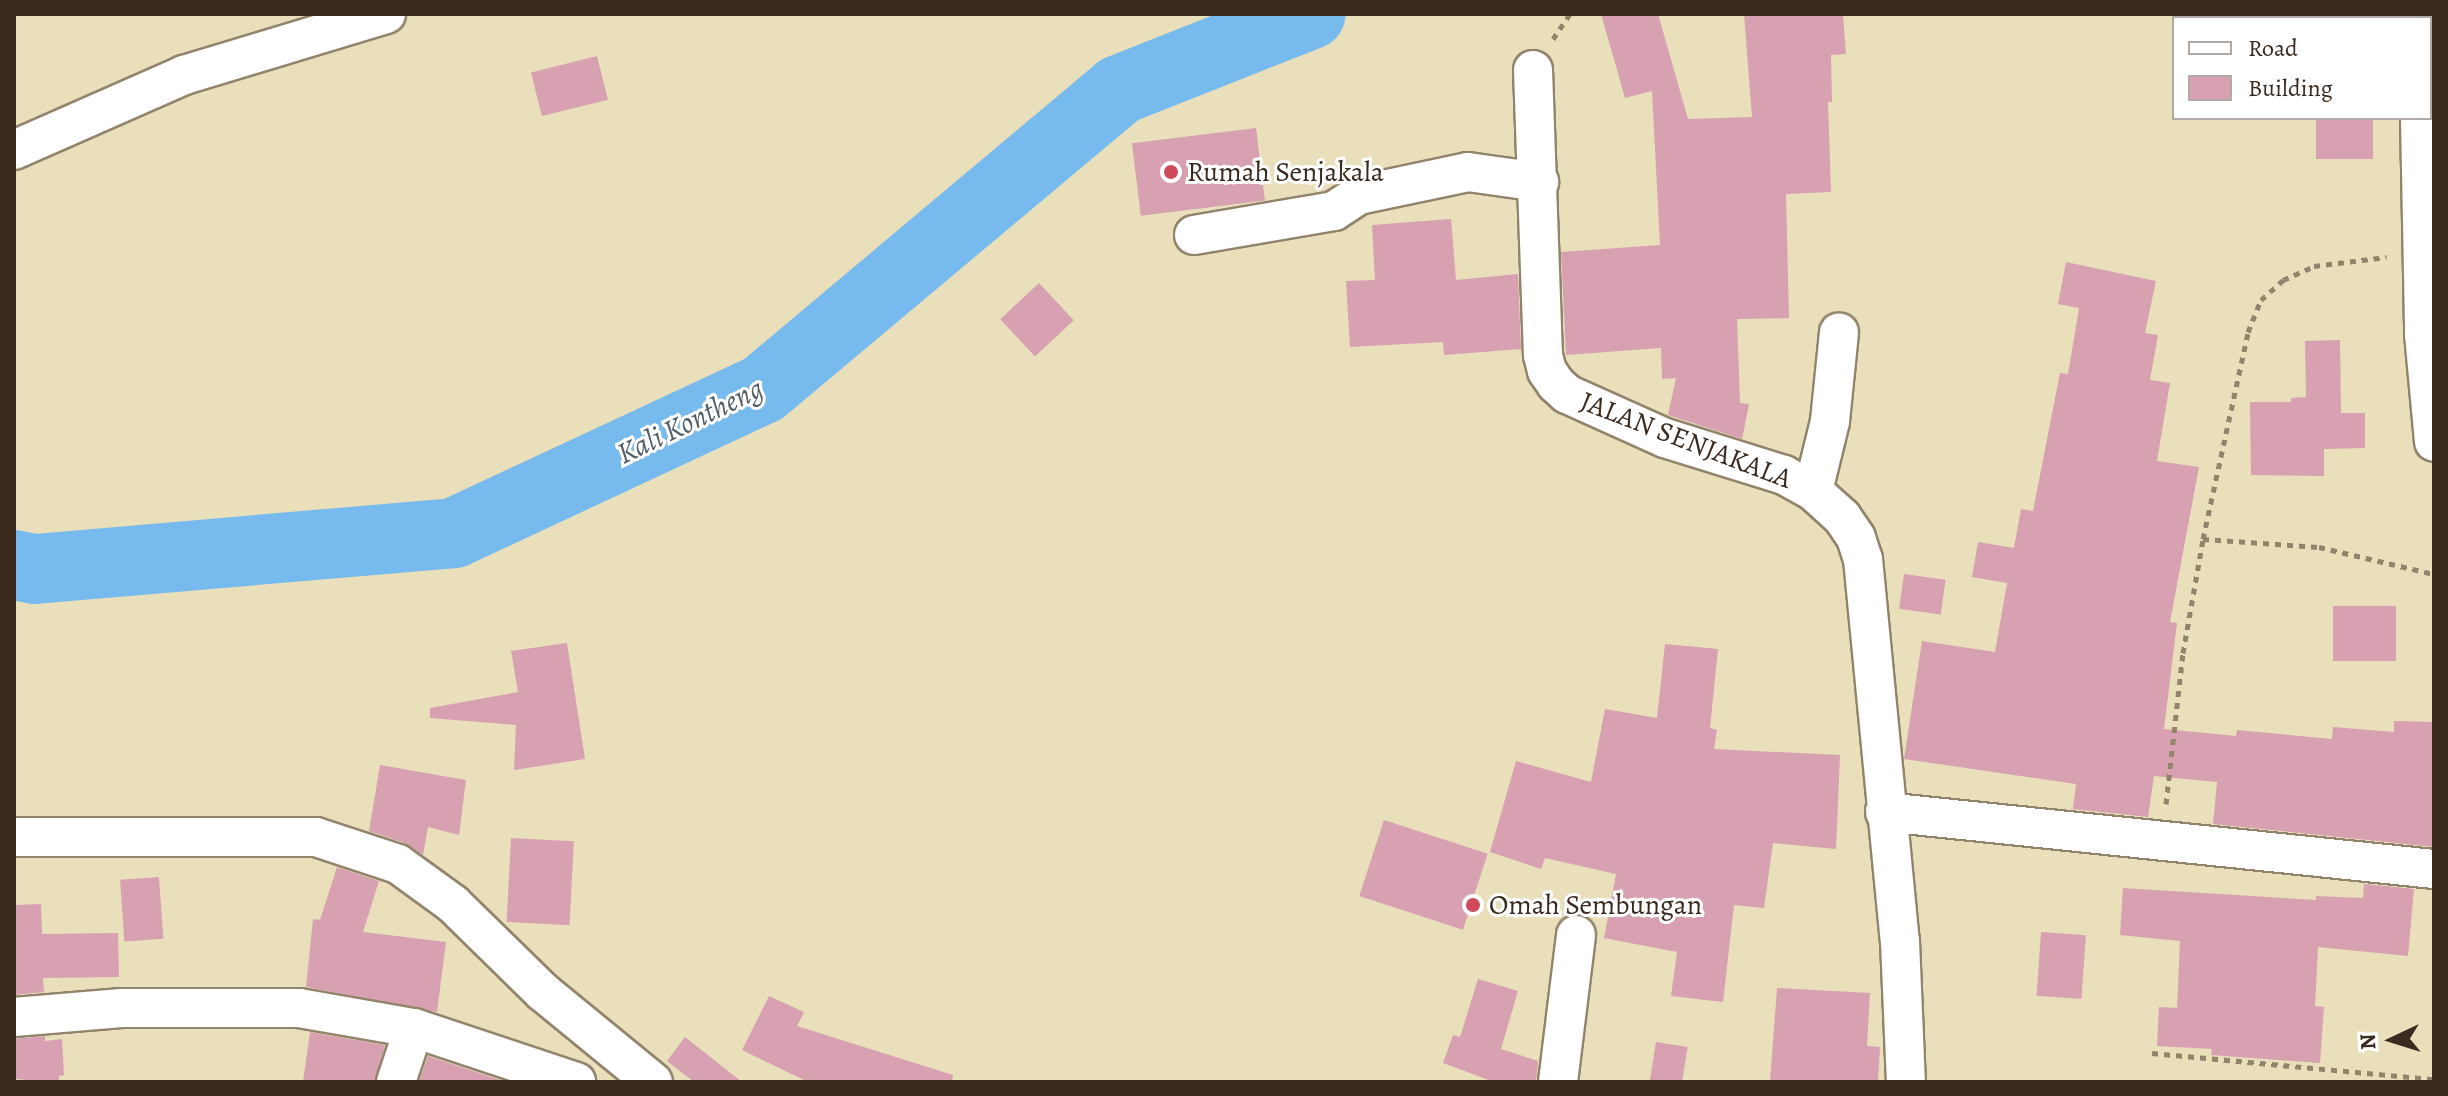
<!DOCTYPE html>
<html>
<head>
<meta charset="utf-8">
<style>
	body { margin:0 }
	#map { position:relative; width:2448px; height:1096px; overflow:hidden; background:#e9dfbb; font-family:Alegreya,serif }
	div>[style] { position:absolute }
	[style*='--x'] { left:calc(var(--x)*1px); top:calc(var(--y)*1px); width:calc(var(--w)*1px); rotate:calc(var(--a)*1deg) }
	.river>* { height:70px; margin:-35px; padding:0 35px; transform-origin:35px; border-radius:35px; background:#77baed }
	.building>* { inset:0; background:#d7a1b1; transform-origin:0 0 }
	.path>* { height:5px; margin-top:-2.5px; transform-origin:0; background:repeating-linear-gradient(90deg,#92846c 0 6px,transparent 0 12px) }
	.roads { filter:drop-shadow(2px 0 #92846c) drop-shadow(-2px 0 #92846c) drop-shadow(0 2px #92846c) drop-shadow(0 -2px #92846c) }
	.minor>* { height:38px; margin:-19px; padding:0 19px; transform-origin:19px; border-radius:19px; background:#fff }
	.dots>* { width:22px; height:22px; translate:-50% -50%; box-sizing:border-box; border:4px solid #fff; border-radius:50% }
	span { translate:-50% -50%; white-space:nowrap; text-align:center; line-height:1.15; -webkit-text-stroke:6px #fff; paint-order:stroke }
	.poi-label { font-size:28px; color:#3b2a1e }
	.left { translate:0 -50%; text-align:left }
	.street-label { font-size:28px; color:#3b2a1e }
	.water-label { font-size:30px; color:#505c66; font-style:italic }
	.frame { position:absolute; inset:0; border:16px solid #3b2a1e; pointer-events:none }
	.legend { position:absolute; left:2172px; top:16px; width:260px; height:104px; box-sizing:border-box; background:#fff; border:2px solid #b1aaa5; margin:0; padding:10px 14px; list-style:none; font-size:24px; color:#3b2a1e }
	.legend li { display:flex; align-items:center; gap:16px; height:40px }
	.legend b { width:40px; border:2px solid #b1aaa5 }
	.north { position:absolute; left:2352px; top:1000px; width:80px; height:80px; -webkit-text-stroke:6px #fff; paint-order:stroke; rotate:266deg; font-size:22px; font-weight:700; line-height:32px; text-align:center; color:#3b2a1e }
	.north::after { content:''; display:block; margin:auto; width:28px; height:36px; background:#3b2a1e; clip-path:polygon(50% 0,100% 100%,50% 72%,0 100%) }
</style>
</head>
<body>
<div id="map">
	<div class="river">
		<i style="--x:14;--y:565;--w:21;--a:11"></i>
		<i style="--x:35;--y:569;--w:421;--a:-4.9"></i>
		<i style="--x:454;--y:533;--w:341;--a:-25"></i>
		<i style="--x:763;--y:389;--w:465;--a:-40"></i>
		<i style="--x:1119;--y:90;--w:206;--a:-21.6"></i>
	</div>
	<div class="building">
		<i style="clip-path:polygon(1601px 14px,1658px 14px,1688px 119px,1752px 117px,1744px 14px,1843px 14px,1846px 54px,1831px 55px,1832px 102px,1828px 102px,1831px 192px,1786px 194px,1789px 318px,1737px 319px,1740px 403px,1749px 404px,1742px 439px,1668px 415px,1676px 378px,1662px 379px,1661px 348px,1566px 355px,1561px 252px,1660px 245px,1652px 91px,1625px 98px)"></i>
		<i style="left:597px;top:56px;width:45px;height:68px;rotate:76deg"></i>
		<i style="left:2316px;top:118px;width:57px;height:41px"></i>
		<i style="left:1256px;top:128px;width:73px;height:125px;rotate:83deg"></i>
		<i style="clip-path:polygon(1451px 219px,1456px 280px,1518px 274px,1521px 349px,1444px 355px,1443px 342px,1350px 347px,1346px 281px,1375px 280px,1372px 225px)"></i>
		<i style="clip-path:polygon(2066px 262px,2156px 281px,2145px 333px,2158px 335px,2150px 380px,2170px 383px,2157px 461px,2199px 467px,2170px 622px,2177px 623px,2164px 729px,2236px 736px,2237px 730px,2332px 739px,2333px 727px,2394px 732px,2394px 721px,2434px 722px,2434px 847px,2213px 824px,2217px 782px,2154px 776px,2148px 817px,2073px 809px,2076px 784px,1904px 759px,1922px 641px,1995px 652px,2007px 583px,1972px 577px,1978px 542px,2014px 548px,2021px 509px,2033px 511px,2060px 373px,2068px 374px,2079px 308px,2058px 304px)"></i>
		<i style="left:1039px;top:283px;width:51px;height:53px;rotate:47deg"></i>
		<i style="clip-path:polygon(2340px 340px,2341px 413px,2365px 413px,2365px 448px,2324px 449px,2324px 476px,2251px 475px,2250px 402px,2291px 402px,2291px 398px,2306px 397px,2305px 341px)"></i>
		<i style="left:1904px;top:574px;width:42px;height:35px;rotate:8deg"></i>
		<i style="left:2333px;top:606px;width:63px;height:55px"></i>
		<i style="clip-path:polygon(567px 643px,585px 759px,514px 770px,516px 725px,430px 718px,430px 708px,518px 692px,511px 651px)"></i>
		<i style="clip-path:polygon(1665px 644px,1718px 649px,1710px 728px,1717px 730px,1714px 749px,1840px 755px,1836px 849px,1773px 843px,1764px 908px,1734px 905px,1723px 1002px,1671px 996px,1677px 952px,1604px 938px,1616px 874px,1545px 858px,1541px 869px,1490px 852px,1516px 761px,1591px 782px,1605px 709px,1657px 718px)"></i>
		<i style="clip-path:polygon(380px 765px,466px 780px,459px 835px,428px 827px,423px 855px,405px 843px,369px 831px)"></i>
		<i style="left:1384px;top:820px;width:109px;height:80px;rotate:18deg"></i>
		<i style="left:511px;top:838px;width:63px;height:84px;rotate:3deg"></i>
		<i style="clip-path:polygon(337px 867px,379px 881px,363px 932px,446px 942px,437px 1012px,306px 987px,313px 919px,320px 920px)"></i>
		<i style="left:159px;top:877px;width:62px;height:39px;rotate:86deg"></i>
		<i style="clip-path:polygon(2364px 884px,2414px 889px,2408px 956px,2318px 947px,2315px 1006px,2324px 1007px,2320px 1063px,2211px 1055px,2212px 1049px,2157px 1046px,2159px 1007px,2177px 1008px,2180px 941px,2120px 935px,2123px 888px,2316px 900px,2316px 896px,2363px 898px)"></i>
		<i style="clip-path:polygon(41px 904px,42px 934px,118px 933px,119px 977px,43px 978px,44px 992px,14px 995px,14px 905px)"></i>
		<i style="left:2041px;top:932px;width:45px;height:64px;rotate:4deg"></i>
		<i style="clip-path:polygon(1478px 979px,1518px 991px,1501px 1049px,1538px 1061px,1536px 1082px,1494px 1082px,1443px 1063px,1453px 1035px,1460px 1037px)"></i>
		<i style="clip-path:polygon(1777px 988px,1870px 993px,1867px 1046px,1880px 1047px,1878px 1082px,1770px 1082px)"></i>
		<i style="clip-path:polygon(769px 996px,804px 1012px,797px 1026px,953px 1075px,952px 1082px,808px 1082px,742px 1050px)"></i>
		<i style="clip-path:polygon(310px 1032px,385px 1045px,375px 1082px,303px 1082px)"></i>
		<i style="clip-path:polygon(45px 1036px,45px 1041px,62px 1039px,64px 1075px,59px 1076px,59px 1082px,14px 1079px,14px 1039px)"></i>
		<i style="clip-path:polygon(685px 1037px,742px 1082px,694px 1082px,667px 1061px)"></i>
		<i style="left:1656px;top:1042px;width:32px;height:40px;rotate:9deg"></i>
		<i style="clip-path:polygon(428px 1056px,506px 1082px,419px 1082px)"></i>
	</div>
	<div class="path">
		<i style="--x:1553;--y:39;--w:30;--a:-56"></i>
		<i style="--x:2203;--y:539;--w:116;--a:3.9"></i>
		<i style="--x:2319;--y:547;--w:118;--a:13.2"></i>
		<i style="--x:2166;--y:804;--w:152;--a:-83.6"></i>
		<i style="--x:2183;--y:653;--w:116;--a:-80"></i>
		<i style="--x:2203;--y:539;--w:212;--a:-77.7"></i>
		<i style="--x:2248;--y:332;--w:35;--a:-68"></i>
		<i style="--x:2261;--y:300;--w:30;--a:-42"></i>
		<i style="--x:2283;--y:280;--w:34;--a:-24"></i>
		<i style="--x:2314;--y:266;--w:73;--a:-7.1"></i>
		<i style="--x:2152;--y:1053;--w:283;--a:5.3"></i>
	</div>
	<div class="roads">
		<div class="minor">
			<i style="--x:2416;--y:14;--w:4;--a:76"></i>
			<i style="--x:1533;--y:70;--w:285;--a:88"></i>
			<i style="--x:1543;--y:355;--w:16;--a:76"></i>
			<i style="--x:1547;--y:371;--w:16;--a:55"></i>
			<i style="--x:1556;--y:384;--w:15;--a:42"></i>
			<i style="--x:1567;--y:394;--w:107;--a:24.2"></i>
			<i style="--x:1665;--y:438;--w:125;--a:17.3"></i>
			<i style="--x:1784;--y:475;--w:33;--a:29"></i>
			<i style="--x:1813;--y:491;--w:39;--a:42"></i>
			<i style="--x:1842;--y:517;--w:25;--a:56"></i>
			<i style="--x:1856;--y:538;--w:22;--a:72"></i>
			<i style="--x:1863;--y:559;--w:384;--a:84.5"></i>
			<i style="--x:1900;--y:941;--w:141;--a:87.6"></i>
			<i style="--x:2420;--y:118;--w:216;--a:88.9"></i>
			<i style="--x:2424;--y:334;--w:108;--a:84.7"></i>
			<i style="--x:14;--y:150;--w:186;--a:-23.8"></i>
			<i style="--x:184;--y:75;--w:211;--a:-16.8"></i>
			<i style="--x:1194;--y:235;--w:142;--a:-9.7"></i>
			<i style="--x:1334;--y:211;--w:30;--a:-33"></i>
			<i style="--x:1359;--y:195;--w:111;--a:-11.9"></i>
			<i style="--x:1468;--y:172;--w:72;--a:8"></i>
			<i style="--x:1813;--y:491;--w:72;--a:-76.3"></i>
			<i style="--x:1830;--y:421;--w:89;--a:-84.2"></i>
			<i style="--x:1885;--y:812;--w:552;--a:5.93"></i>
			<i style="--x:14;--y:837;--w:302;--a:0"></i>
			<i style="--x:316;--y:837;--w:86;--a:18.2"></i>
			<i style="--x:398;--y:864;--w:68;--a:36"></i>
			<i style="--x:453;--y:904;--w:126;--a:44.4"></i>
			<i style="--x:543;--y:992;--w:142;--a:39.3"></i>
			<i style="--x:14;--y:1017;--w:108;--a:-4.8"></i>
			<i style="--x:122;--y:1008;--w:177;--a:0"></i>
			<i style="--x:299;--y:1008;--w:117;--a:9.9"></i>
			<i style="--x:414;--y:1028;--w:171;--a:18.4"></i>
			<i style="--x:396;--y:1082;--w:57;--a:-71.6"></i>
			<i style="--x:1558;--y:1082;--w:148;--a:-83"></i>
		</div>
	</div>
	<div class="dots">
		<i style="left:1171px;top:172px;background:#d1495b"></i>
		<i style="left:1473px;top:905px;background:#d1495b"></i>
	</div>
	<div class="poi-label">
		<span class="left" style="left:1187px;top:172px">Rumah Senjakala</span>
		<span class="left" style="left:1489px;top:905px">Omah Sembungan</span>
	</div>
	<div class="street-label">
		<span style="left:1686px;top:440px;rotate:21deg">JALAN SENJAKALA</span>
	</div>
	<div class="water-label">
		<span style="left:690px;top:421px;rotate:-26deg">Kali Kontheng</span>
	</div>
	<div class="frame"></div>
	<ul class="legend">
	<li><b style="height:10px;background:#fff"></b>Road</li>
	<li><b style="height:22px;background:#d7a1b1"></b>Building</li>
	</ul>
	<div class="north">N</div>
</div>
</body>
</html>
